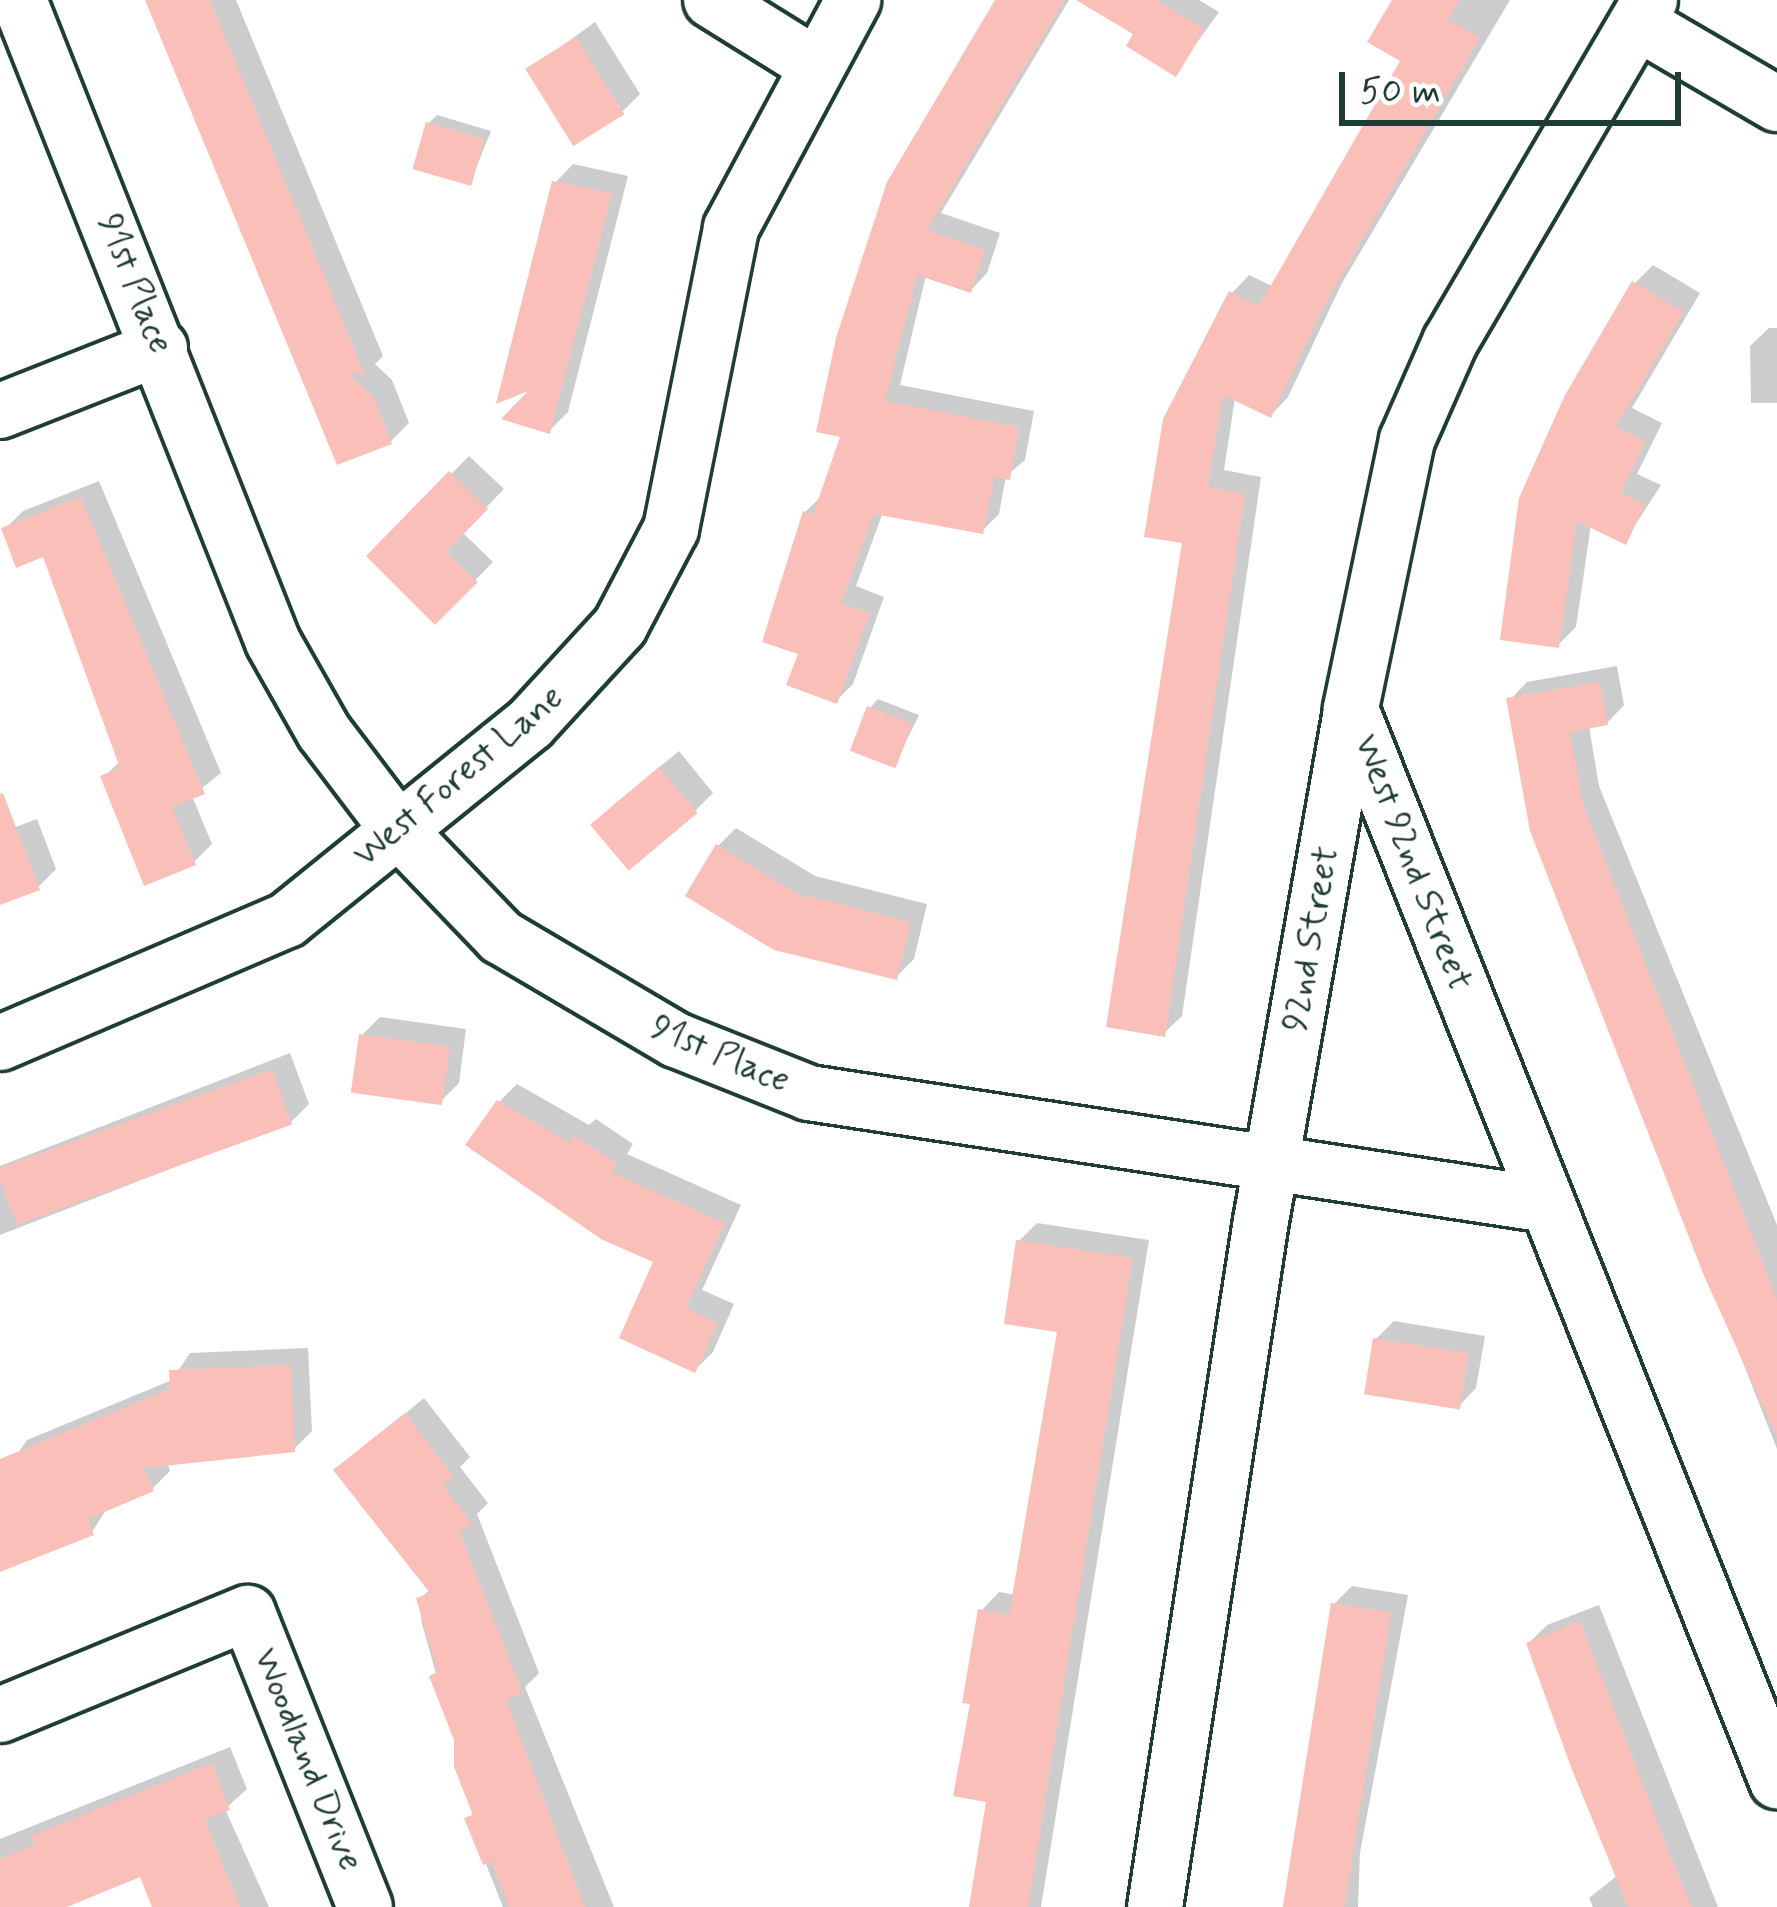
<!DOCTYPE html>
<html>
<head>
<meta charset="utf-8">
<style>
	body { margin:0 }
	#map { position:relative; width:1777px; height:1907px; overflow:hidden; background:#fff; font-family:Mynerve,sans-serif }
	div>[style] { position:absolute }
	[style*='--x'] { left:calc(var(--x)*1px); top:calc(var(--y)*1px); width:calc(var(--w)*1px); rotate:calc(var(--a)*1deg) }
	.shadow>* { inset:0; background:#0003 }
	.building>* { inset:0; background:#fbbfba; transform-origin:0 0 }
	.roads { filter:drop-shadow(3px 0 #1f3d34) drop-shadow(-3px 0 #1f3d34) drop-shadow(0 3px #1f3d34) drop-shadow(0 -3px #1f3d34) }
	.street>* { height:54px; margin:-27px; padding:0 27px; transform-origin:27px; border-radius:27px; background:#fff }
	span { translate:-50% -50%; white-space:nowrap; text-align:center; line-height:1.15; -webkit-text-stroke:10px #fff; paint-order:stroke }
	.street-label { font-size:36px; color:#1f3d34 }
	.scale { position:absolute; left:1339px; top:72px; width:342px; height:54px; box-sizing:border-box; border:6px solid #1f3d34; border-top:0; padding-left:15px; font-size:36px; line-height:42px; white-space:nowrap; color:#1f3d34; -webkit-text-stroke:9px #fff; paint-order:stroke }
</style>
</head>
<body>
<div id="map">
	<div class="shadow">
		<i style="clip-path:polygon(148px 0,236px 0,383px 356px,375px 364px,392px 380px,409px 423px,391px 441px,338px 461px)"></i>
		<i style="clip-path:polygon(1005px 0,1069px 0,941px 213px,1000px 233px,987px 273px,971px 290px,926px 275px,900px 385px,1034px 411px,1025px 460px,1006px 476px,999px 514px,982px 531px,883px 512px,856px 586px,884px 597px,853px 684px,837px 700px,801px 652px,805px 512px,824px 494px)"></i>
		<i style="clip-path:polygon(1082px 0,1199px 0,1219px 12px,1175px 73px,1137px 33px)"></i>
		<i style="clip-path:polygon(1396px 0,1510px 0,1342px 283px,1288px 397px,1271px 415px,1235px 398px,1224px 470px,1261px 477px,1182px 1016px,1164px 1033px,1109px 1024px,1232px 293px,1249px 275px,1274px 287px,1404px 60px)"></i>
		<i style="clip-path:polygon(595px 22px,640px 94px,622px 112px,529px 70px)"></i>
		<i style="clip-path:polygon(437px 115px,491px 131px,470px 183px,429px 123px)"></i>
		<i style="clip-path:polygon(573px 164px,628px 176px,568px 412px,550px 430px,540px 383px,555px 183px)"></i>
		<i style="clip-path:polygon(1653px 265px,1700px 293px,1632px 408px,1662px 423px,1637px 474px,1661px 485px,1625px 541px,1591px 525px,1576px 627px,1558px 645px,1503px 638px,1635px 283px)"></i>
		<i style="clip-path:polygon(1769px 328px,1777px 328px,1777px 403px,1751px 403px,1750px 346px)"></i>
		<i style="clip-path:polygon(469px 456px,504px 489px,462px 532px,493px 562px,435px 621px,370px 556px)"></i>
		<i style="clip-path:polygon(99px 481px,221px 773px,192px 796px,212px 844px,194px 862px,104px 777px,121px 760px,45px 553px,5px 529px,23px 511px)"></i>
		<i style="clip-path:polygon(1617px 666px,1624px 705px,1607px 723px,1589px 726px,1599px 786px,1777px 1225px,1777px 1449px,1533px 830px,1510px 700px,1527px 682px)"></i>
		<i style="clip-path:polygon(878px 699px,919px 715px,895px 764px,870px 708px)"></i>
		<i style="clip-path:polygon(679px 751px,713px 793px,695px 811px,611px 807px)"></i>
		<i style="clip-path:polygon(37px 819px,56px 869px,38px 887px,0 902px,0 833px)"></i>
		<i style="clip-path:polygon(736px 828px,815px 876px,927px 904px,914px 959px,896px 977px,718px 846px)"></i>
		<i style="clip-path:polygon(380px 1017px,466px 1029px,459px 1083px,441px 1101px,362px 1035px)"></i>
		<i style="clip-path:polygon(290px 1053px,309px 1104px,291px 1122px,0 1235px,0 1166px)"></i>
		<i style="clip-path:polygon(517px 1084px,589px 1125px,596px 1119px,633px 1144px,627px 1154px,741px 1205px,702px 1290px,734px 1304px,713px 1352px,695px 1370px,657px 1261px,499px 1102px)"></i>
		<i style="clip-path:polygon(1037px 1223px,1149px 1240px,1041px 1907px,971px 1907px,989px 1800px,974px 1702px,981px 1611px,999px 1592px,1016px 1595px,1061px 1329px,1019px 1241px)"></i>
		<i style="clip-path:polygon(1394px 1321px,1485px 1336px,1476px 1388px,1458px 1407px,1376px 1339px)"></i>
		<i style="clip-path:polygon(308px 1348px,312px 1431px,294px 1449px,167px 1462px,170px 1471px,152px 1489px,108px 1507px,92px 1532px,0 1571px,0 1479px,27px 1440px,172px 1380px,190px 1353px)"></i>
		<i style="clip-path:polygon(424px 1398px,470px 1457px,460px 1467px,488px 1503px,477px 1514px,539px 1673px,525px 1687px,614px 1907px,503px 1907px,468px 1819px,475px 1812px,422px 1624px,419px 1600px,430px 1589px,337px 1470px)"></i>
		<i style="clip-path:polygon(1352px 1586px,1408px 1595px,1360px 1853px,1358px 1907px,1284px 1907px,1334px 1604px)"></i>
		<i style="clip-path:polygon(1599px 1605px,1718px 1907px,1593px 1907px,1589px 1898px,1618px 1875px,1529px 1643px,1547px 1625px)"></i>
		<i style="clip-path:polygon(230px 1747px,247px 1789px,225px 1809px,269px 1907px,156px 1907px,142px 1873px,59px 1907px,0 1907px,0 1839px)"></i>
	</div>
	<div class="building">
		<i style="clip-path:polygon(145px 0,210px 0,366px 377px,346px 370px,375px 399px,392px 444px,337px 465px)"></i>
		<i style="clip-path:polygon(995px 0,1065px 0,927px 230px,985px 250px,971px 293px,917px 275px,885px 401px,1019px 427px,1010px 480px,994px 477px,983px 534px,874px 514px,841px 603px,870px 613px,837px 704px,786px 685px,798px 654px,762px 642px,803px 511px,813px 515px,840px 437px,816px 432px,836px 338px,887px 182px)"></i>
		<i style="clip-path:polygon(1076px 0,1157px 0,1205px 29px,1176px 77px,1126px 46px,1133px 34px)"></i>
		<i style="clip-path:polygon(1392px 0,1460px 0,1448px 19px,1480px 38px,1325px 304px,1271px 418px,1223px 395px,1208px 487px,1245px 494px,1165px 1037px,1106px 1027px,1182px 543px,1144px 537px,1163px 419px,1229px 291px,1259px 306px,1400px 61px,1367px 42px)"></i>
		<i style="left:576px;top:37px;width:91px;height:60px;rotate:58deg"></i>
		<i style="left:426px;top:122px;width:61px;height:49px;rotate:16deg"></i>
		<i style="clip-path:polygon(552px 181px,612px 193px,550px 434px,501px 419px,528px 391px,496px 404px)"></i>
		<i style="clip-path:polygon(1632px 281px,1684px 312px,1616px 427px,1646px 441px,1621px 493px,1645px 504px,1626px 545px,1577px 521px,1559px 648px,1500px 640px,1519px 498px,1565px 395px)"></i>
		<i style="clip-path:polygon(449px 471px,488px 509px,446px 552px,478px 582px,435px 625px,366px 556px)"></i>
		<i style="clip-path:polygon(81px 497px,205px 794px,172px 807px,196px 865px,144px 886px,100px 776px,120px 768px,43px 557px,16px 568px,1px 528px)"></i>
		<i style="clip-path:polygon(1600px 682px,1608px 725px,1570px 732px,1583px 804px,1777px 1299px,1777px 1437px,1705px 1278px,1530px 831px,1506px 698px)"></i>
		<i style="left:867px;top:706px;width:49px;height:48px;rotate:21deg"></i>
		<i style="left:659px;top:767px;width:60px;height:90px;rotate:50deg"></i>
		<i style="clip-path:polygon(3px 793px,40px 890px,0 905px,0 794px)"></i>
		<i style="clip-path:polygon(716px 844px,796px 893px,911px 922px,897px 980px,774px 950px,685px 896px)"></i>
		<i style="left:359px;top:1034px;width:92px;height:59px;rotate:8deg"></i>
		<i style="left:272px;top:1069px;width:59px;height:293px;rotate:70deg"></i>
		<i style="clip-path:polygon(497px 1100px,570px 1143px,575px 1135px,617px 1164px,611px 1172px,725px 1223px,686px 1308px,718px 1323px,695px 1373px,619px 1338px,653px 1262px,601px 1239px,465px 1145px)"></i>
		<i style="clip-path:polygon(1016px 1240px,1133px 1258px,1028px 1907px,969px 1907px,986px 1802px,953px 1796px,970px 1704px,962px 1703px,978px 1609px,1009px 1615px,1057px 1332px,1004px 1324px)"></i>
		<i style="left:1373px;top:1338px;width:97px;height:57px;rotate:9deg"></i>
		<i style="clip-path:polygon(291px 1365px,295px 1452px,144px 1468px,154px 1491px,88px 1519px,94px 1535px,0 1572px,0 1459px,170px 1389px,169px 1370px)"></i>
		<i style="clip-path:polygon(405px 1413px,454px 1477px,443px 1486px,472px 1523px,460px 1533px,523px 1693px,506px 1700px,585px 1907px,509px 1907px,492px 1862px,483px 1865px,464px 1818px,473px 1815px,454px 1767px,454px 1740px,429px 1676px,438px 1672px,416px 1598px,430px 1593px,333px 1470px)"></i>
		<i style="left:1331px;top:1603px;width:61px;height:308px;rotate:9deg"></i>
		<i style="clip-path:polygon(1580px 1621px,1673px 1862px,1692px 1907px,1628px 1907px,1571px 1767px,1526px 1643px)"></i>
		<i style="clip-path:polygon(212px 1763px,230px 1810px,205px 1820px,240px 1907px,152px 1907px,140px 1877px,67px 1907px,0 1907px,0 1859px,35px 1845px,31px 1836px)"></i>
	</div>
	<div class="roads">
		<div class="street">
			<i style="--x:19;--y:0;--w:690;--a:68.41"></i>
			<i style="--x:273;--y:642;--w:103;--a:60.5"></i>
			<i style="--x:324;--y:732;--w:126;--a:52.8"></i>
			<i style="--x:400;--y:832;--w:146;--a:46.1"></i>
			<i style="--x:501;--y:937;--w:203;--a:30.5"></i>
			<i style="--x:676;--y:1040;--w:143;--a:21.7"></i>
			<i style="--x:809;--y:1093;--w:746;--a:8.63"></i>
			<i style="--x:711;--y:0;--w:121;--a:31.9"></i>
			<i style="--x:1650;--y:0;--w:396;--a:120.3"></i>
			<i style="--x:1450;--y:342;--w:107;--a:113.7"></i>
			<i style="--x:1407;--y:440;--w:275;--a:101.8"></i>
			<i style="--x:1351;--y:709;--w:1154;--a:68.33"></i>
			<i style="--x:1640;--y:24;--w:159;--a:30.3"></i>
			<i style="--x:0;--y:411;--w:172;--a:-21.5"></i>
			<i style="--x:0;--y:1043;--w:312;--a:-23.2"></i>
			<i style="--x:287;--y:920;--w:312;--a:-38.9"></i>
			<i style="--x:530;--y:724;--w:133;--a:-47.4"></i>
			<i style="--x:620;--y:626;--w:110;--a:-62.3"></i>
			<i style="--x:671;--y:529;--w:307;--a:-78.7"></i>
			<i style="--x:731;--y:228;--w:259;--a:-61.8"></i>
			<i style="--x:0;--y:1715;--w:268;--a:-22.4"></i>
			<i style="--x:248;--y:1613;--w:316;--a:68.3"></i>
			<i style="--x:1155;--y:1907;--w:694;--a:-81.22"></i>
			<i style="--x:1261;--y:1221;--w:518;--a:-79.99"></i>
		</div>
	</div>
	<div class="street-label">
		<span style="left:134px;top:284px;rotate:68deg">91st Place</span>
		<span style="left:459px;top:777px;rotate:-40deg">West Forest Lane</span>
		<span style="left:1412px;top:863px;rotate:69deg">West 92nd Street</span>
		<span style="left:1312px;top:939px;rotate:-80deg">92nd Street</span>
		<span style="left:720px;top:1055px;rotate:23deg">91st Place</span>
		<span style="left:307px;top:1760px;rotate:68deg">Woodland Drive</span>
	</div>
	<div class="scale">50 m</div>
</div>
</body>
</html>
